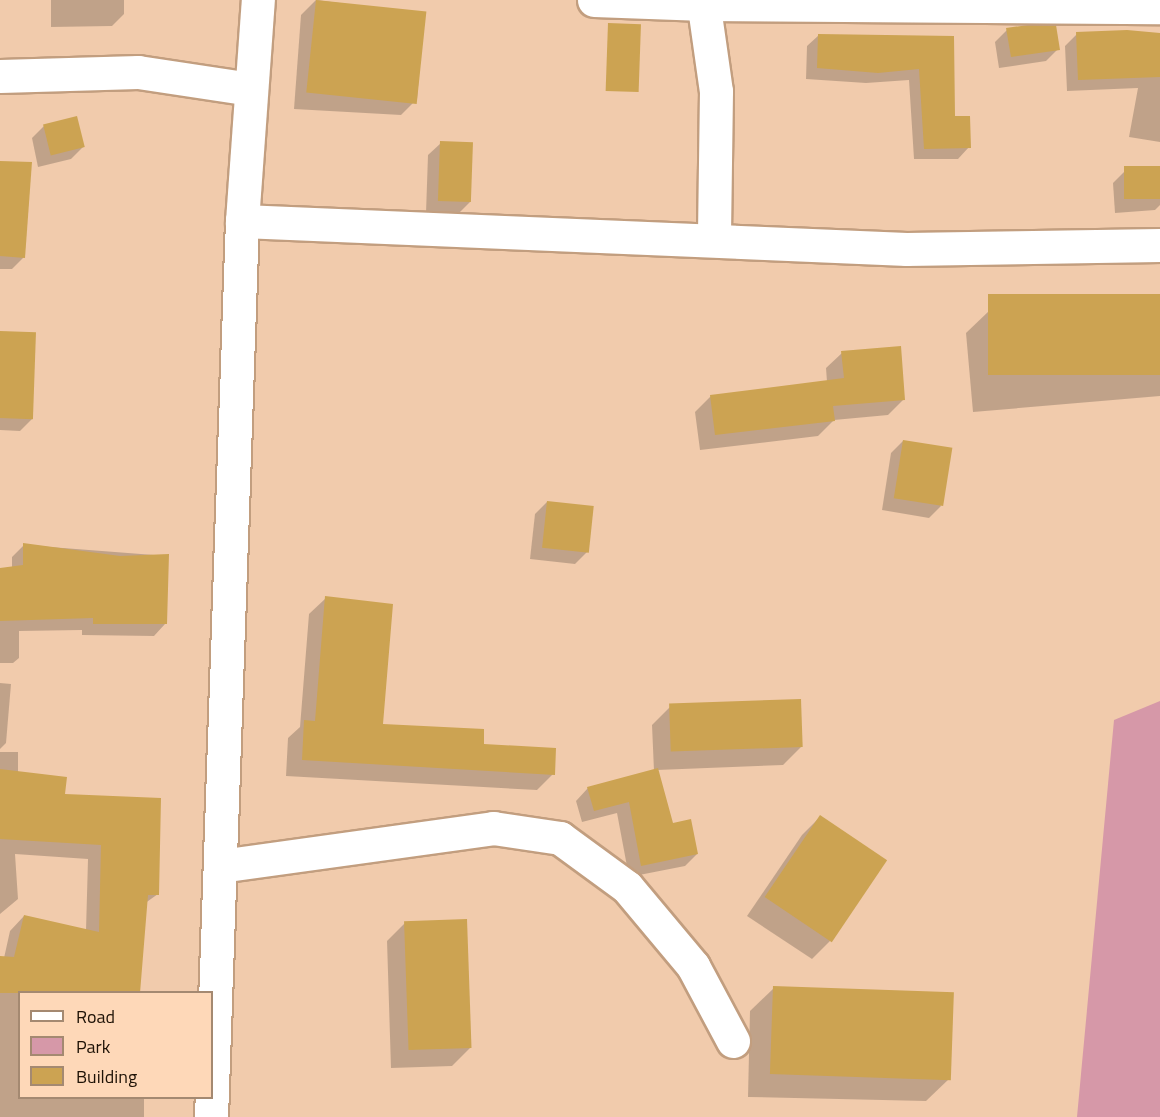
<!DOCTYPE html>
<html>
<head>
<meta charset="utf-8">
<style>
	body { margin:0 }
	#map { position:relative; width:1160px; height:1117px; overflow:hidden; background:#f1cbac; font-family:"Titillium Web",sans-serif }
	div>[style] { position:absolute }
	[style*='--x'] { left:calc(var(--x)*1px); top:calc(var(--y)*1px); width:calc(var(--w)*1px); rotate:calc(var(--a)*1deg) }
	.green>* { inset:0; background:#d698a8 }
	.shadow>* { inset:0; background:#0003 }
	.building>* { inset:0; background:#cca352; transform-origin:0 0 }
	.roads { filter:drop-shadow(2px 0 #c29e7f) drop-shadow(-2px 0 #c29e7f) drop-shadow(0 2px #c29e7f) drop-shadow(0 -2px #c29e7f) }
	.minor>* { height:33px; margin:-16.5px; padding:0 16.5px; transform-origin:16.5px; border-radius:16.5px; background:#fff }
	.tertiary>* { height:33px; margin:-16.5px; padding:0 16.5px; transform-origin:16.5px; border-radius:16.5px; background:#fff }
	.secondary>* { height:33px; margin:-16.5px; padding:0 16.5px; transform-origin:16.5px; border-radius:16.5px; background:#fff }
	span { translate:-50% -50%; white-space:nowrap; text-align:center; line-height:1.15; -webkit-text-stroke:6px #fed8b8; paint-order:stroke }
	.legend { position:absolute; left:18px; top:991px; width:195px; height:108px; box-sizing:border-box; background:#fed8b8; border:2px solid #a48971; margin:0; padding:8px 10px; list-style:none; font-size:18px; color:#1e1206 }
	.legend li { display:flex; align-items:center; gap:12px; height:30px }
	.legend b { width:30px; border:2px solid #a48971 }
</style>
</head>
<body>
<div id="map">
	<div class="green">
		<i style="clip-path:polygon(1160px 701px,1160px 1117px,1077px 1117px,1114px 720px)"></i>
	</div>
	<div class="shadow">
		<i style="clip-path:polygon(51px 0,124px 0,124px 14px,112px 26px,51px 27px)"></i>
		<i style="clip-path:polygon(316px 0,424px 14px,417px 99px,401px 115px,294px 109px,301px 15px)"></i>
		<i style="clip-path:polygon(1007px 30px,1058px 49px,1046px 61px,999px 68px,995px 42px)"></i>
		<i style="clip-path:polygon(1077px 34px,1160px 34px,1160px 142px,1129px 137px,1138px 88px,1067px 91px,1065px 46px)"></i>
		<i style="clip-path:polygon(819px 35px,953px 37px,954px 118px,969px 147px,958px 159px,914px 159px,909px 80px,866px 83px,806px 79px,807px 46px)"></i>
		<i style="clip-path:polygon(44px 126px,83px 147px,71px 159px,38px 167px,32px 138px)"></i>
		<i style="clip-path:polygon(441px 143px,470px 202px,458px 214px,426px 213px,428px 155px)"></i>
		<i style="clip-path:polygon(0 162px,24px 257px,12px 269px,0 269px)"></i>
		<i style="clip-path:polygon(1160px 168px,1160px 205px,1155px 210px,1115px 213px,1113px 183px,1125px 171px)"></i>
		<i style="clip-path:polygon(1160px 295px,1160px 396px,973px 412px,966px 333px,990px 310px)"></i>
		<i style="clip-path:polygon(0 333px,32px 419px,20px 431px,0 430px)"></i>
		<i style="clip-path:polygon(842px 353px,904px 399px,888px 415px,834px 420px,818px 436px,700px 450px,695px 412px,711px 396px,827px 382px,826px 368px)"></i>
		<i style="clip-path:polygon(903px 441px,941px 506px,929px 518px,882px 510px,891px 453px)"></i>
		<i style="clip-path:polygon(547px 502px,587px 552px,575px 564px,530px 559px,535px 514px)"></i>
		<i style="clip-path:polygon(24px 545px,167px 556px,165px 624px,154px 636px,82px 635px,82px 630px,19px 631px,19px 658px,13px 663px,0 663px,0 570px,12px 568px,12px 557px)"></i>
		<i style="clip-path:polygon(326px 598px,382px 726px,482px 745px,553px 774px,537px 790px,286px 776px,288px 738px,300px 727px,309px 614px)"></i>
		<i style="clip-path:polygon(0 683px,11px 684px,6px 743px,0 749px)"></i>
		<i style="clip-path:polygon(670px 707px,801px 747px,783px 765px,657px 770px,672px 825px,697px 854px,685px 866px,629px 877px,617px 813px,582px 822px,576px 801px,588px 788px,654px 771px,652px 725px)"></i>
		<i style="clip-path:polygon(0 752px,18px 752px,18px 773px,63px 795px,158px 894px,20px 992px,20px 1098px,144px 1098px,144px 1117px,0 1117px,0 957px,4px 958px,10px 931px,24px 916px,86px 930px,88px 859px,15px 854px,18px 899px,0 914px)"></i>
		<i style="clip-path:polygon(820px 817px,830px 941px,812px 959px,747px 916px,802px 835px)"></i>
		<i style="clip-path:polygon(405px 923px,470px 1048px,452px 1066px,391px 1068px,387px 941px)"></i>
		<i style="clip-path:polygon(774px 988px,950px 1078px,926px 1101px,748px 1097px,750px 1011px)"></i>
	</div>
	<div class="building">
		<i style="left:316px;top:0;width:111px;height:93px;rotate:6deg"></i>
		<i style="left:608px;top:23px;width:33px;height:68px;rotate:2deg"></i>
		<i style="clip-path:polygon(1028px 25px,1056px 25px,1060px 50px,1011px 57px,1006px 28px)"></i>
		<i style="clip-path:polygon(1127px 30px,1160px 33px,1160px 77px,1078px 80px,1076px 32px)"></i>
		<i style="clip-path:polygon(818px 34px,954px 36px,955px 116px,970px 116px,971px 148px,924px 149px,919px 69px,878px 73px,817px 68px)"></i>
		<i style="left:77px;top:116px;width:32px;height:35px;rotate:76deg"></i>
		<i style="left:440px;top:141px;width:33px;height:60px;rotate:2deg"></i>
		<i style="clip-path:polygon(0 161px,32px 162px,25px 258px,0 256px)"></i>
		<i style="left:1160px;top:166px;width:33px;height:36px;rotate:90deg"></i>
		<i style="left:1160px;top:294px;width:81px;height:172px;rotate:90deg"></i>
		<i style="left:0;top:331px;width:36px;height:87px;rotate:2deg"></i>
		<i style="clip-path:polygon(901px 346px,905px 400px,833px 406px,835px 421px,715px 435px,710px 395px,844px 378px,841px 351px)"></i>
		<i style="left:903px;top:440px;width:50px;height:59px;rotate:9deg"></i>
		<i style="left:547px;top:501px;width:47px;height:47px;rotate:6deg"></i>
		<i style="clip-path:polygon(23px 543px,120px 556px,169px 554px,167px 624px,93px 624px,93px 618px,0 621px,0 568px,23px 565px)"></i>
		<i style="clip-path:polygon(325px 596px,393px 604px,383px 724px,484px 729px,484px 744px,556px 748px,555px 775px,302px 760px,304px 720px,315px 721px)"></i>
		<i style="left:801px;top:699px;width:48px;height:132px;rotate:88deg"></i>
		<i style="clip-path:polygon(658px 768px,673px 823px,691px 819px,698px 854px,641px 866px,629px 802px,594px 811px,587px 787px)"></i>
		<i style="clip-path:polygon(0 769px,67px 777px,65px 794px,161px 798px,159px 895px,148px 895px,140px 993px,0 993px,0 956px,14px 957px,24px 915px,99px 932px,101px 845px,0 839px)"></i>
		<i style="left:820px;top:815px;width:81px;height:99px;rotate:34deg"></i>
		<i style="left:467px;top:919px;width:129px;height:63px;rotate:88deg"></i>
		<i style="left:773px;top:986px;width:181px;height:88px;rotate:2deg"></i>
	</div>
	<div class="roads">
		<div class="minor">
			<i style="--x:594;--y:0;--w:110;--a:2.1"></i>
			<i style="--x:704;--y:4;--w:456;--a:0.4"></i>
			<i style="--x:703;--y:0;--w:92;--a:81.9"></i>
			<i style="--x:716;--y:91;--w:148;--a:90.8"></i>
			<i style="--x:242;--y:221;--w:665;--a:2.41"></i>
			<i style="--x:906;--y:249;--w:254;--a:-0.9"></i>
			<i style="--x:220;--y:866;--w:276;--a:-7.9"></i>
			<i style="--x:493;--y:828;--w:68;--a:8.5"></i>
			<i style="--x:560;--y:838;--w:83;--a:36.2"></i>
			<i style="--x:627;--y:887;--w:103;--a:50.1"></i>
			<i style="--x:693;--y:966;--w:85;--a:61.9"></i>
		</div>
		<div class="tertiary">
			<i style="--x:0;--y:76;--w:138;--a:-1.7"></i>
			<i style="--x:138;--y:72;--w:114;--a:8.6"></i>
		</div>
		<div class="secondary">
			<i style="--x:211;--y:1117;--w:897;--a:-88.02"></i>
			<i style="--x:242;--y:221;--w:222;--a:-85.9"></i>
		</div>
	</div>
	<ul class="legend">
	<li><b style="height:8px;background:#fff"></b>Road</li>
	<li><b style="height:16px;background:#d698a8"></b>Park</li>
	<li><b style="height:16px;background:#cca352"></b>Building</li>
	</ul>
</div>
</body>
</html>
